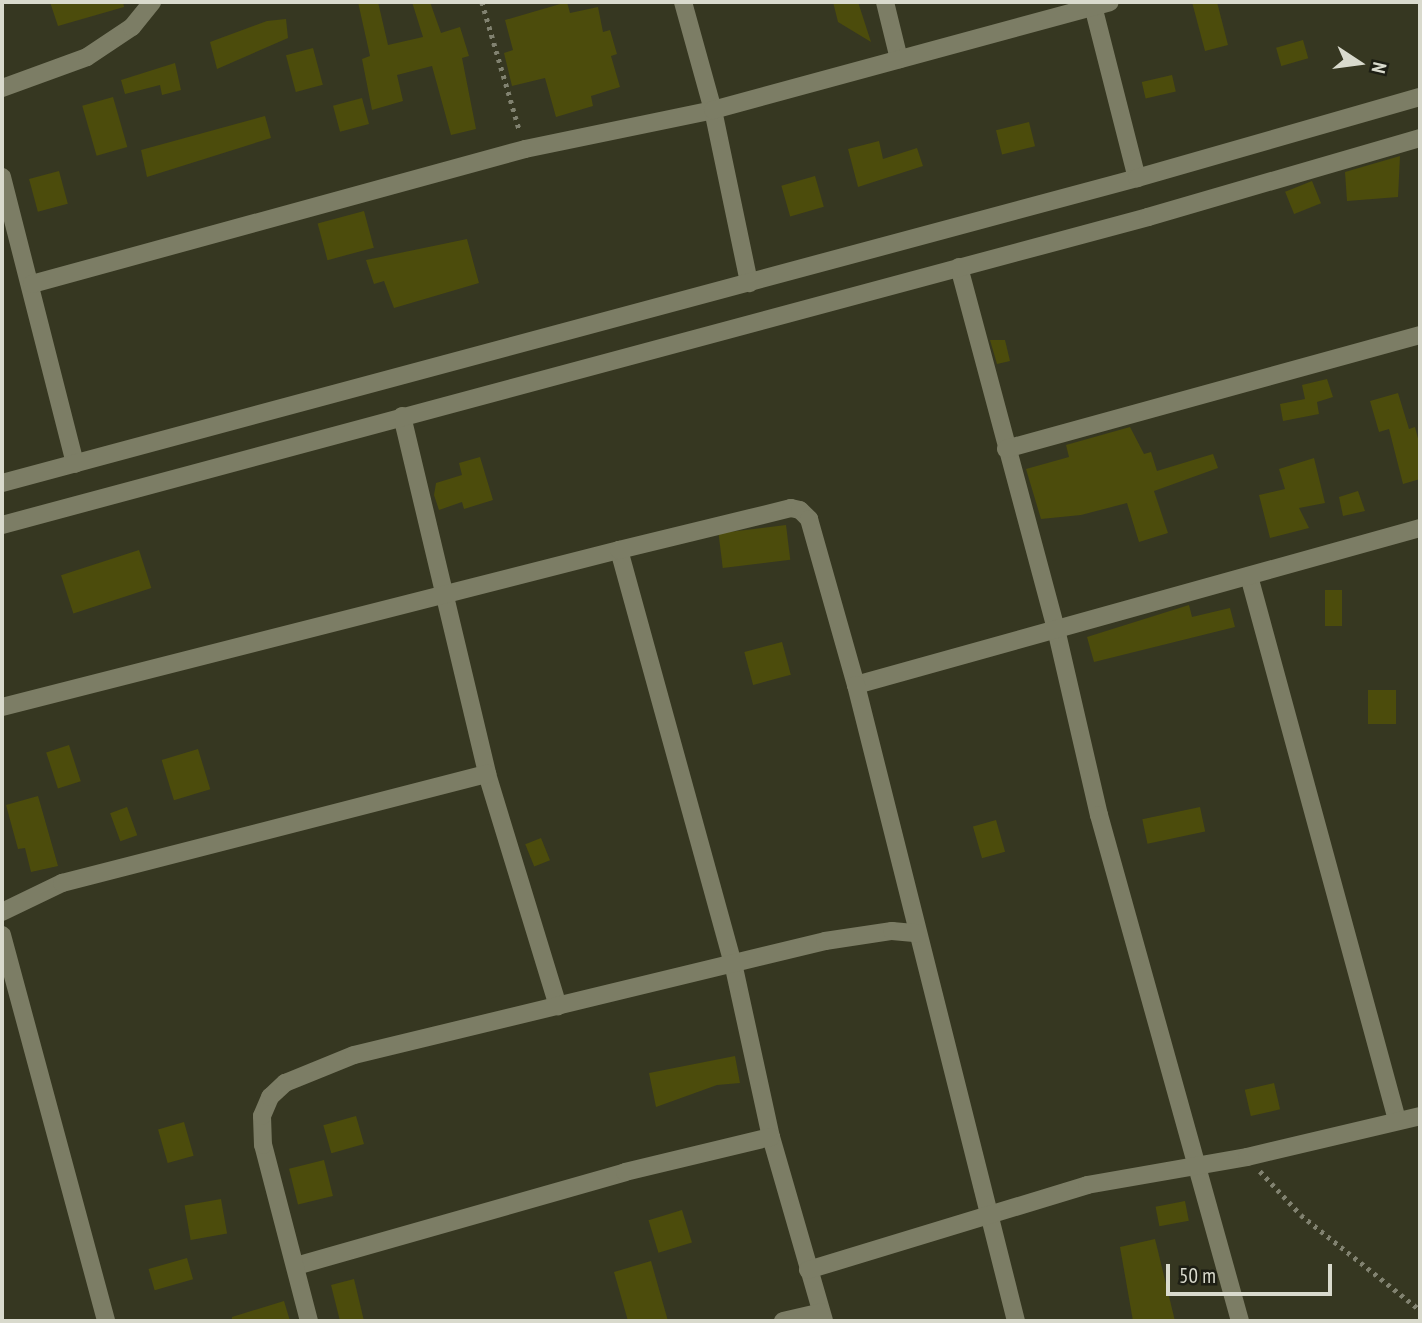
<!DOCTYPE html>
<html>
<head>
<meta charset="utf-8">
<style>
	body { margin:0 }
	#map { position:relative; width:1422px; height:1323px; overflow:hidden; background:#363721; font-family:"PT Sans Narrow",sans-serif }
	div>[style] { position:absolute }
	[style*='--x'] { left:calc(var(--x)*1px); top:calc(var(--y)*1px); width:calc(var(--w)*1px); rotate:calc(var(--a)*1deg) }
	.building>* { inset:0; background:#4c4c0c; transform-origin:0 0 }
	.path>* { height:4.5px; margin-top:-2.25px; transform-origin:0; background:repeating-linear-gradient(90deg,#818270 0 3.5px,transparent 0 8.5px) }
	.minor>* { height:18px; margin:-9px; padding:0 9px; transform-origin:9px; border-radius:9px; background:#7c7d65 }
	span { translate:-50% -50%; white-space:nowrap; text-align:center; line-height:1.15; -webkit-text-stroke:6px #1d1e14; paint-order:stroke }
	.frame { position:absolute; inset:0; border:4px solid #d9dacd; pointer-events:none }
	.north { position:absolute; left:1324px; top:28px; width:70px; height:70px; -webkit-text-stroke:5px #1d1e14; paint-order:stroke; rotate:103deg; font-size:19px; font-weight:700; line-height:28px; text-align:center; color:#d9dacd }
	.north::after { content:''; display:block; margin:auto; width:24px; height:32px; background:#d9dacd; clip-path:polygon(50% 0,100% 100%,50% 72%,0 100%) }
	.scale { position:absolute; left:1166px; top:1264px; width:166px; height:32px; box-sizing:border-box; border:4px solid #d9dacd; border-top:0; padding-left:9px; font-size:21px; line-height:24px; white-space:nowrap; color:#d9dacd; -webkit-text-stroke:5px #1d1e14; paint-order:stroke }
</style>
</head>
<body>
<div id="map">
	<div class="building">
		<i style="clip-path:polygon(50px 2px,123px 2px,124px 7px,58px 26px)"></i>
		<i style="clip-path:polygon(358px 2px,378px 2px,388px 45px,423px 37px,412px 2px,430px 2px,441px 33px,460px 27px,469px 56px,462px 58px,476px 129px,451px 135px,432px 66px,397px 75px,403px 101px,372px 110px,362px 59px,370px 56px)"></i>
		<i style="clip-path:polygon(567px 2px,570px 13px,598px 7px,603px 32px,610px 30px,617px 54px,611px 56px,620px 87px,591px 96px,593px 106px,556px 117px,545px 78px,512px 86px,504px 53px,513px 50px,505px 20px)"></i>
		<i style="clip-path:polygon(833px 2px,858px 2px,871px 42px,838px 22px)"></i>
		<i style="clip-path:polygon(1192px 2px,1217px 2px,1228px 45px,1205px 51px)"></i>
		<i style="clip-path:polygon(286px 19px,288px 38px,217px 69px,210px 42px,267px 21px)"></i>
		<i style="left:1303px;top:40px;width:19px;height:28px;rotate:74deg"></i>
		<i style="left:313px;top:48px;width:38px;height:28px;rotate:75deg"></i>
		<i style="clip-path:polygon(175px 63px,181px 90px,162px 95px,160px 85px,125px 94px,121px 80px)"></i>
		<i style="left:1172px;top:75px;width:17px;height:31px;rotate:77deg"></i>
		<i style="left:113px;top:97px;width:52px;height:32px;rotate:74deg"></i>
		<i style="left:362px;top:98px;width:27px;height:30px;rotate:75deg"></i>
		<i style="clip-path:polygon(265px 116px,271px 138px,147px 177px,141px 150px)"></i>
		<i style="left:1029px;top:122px;width:25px;height:34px;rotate:76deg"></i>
		<i style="clip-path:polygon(879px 141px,883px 159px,917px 148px,923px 166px,858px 187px,848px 149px)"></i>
		<i style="clip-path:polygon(1400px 156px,1398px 197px,1347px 201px,1345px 172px)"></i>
		<i style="left:59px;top:171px;width:34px;height:31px;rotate:75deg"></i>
		<i style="left:815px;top:176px;width:32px;height:35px;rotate:74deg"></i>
		<i style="left:1312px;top:181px;width:24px;height:29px;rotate:68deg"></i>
		<i style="left:364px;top:211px;width:38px;height:48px;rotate:75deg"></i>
		<i style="clip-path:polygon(467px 239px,479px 283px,394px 308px,384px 281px,374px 284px,366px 260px)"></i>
		<i style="clip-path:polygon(990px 340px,1005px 340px,1010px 361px,997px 364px)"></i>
		<i style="clip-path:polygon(1327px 379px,1333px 397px,1317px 402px,1319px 414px,1283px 421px,1280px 404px,1305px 399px,1302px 385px)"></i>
		<i style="clip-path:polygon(1398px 393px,1409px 429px,1415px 427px,1420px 446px,1420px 479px,1403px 484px,1389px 429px,1379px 432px,1370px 401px)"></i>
		<i style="clip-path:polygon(1130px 427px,1144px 454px,1151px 452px,1157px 471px,1213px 454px,1218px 468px,1154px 491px,1168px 533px,1139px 542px,1127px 503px,1081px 515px,1041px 519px,1026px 469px,1069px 457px,1066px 445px)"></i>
		<i style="clip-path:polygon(480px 457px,493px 500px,464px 509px,462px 502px,439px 510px,434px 495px,436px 483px,462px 475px,459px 463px)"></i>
		<i style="clip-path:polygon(1314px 458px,1325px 503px,1299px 508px,1309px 528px,1270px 538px,1259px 495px,1285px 489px,1279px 469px)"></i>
		<i style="clip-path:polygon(1358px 491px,1365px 511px,1343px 516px,1339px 497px)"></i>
		<i style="left:786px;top:525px;width:35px;height:68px;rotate:83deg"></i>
		<i style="left:139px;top:550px;width:40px;height:82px;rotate:72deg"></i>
		<i style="left:1325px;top:590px;width:17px;height:36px"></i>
		<i style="clip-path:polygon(1189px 605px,1192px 617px,1230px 608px,1235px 627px,1094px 662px,1087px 637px)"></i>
		<i style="left:782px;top:642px;width:34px;height:39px;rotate:75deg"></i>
		<i style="left:1396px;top:690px;width:34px;height:28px;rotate:90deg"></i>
		<i style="left:69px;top:745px;width:38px;height:24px;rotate:72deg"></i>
		<i style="left:198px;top:749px;width:42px;height:38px;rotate:73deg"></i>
		<i style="clip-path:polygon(38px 796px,58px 866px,31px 872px,25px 848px,18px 849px,6px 805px)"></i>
		<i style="left:127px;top:807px;width:30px;height:18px;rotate:70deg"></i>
		<i style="left:1200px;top:807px;width:25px;height:59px;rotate:78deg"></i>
		<i style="left:996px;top:820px;width:33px;height:24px;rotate:74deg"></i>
		<i style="left:541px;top:838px;width:24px;height:17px;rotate:68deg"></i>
		<i style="clip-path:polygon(735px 1056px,740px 1083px,717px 1085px,656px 1107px,649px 1073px)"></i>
		<i style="left:1274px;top:1083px;width:27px;height:30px;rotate:77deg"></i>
		<i style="left:356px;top:1116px;width:29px;height:34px;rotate:74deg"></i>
		<i style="left:184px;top:1122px;width:35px;height:27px;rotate:74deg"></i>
		<i style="left:324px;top:1160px;width:37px;height:36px;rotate:76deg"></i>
		<i style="left:221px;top:1199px;width:35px;height:37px;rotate:80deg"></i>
		<i style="left:1185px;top:1201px;width:20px;height:30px;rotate:79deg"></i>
		<i style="left:682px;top:1210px;width:34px;height:35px;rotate:73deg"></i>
		<i style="clip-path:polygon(1155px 1239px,1175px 1321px,1133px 1321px,1120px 1247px)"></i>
		<i style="left:187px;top:1258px;width:22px;height:40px;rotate:74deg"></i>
		<i style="clip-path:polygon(651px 1261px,668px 1321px,628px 1321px,614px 1272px)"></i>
		<i style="clip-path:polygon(354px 1279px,364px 1321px,340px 1321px,331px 1285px)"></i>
		<i style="clip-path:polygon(284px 1301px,290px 1321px,232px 1321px,232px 1317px)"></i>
	</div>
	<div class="path">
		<i style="--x:482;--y:2;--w:135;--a:73.7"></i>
		<i style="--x:1260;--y:1171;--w:60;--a:47"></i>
		<i style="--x:1301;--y:1215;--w:152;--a:38.6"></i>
	</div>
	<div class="minor">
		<i style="--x:683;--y:2;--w:112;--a:74.5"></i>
		<i style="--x:713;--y:110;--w:177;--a:78.2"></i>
		<i style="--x:885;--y:2;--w:59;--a:76.2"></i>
		<i style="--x:1092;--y:2;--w:182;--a:75.7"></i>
		<i style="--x:2;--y:88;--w:90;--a:-20"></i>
		<i style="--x:87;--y:57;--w:54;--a:-33.7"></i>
		<i style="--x:132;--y:27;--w:32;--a:-51"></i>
		<i style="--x:2;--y:177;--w:296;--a:75.7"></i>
		<i style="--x:959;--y:267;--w:375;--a:75"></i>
		<i style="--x:1056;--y:629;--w:191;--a:77"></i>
		<i style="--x:1099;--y:815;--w:525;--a:74.43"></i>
		<i style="--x:32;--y:284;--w:511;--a:-15.31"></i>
		<i style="--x:525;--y:149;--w:192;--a:-11.7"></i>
		<i style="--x:713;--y:110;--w:411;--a:-15.2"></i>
		<i style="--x:402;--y:416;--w:368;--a:76.6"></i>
		<i style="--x:487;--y:774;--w:243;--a:73"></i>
		<i style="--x:1006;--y:449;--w:429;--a:-15.4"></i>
		<i style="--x:2;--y:483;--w:1175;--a:-15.04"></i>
		<i style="--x:1137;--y:178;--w:294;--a:-16"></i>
		<i style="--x:2;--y:525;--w:1187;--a:-15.04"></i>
		<i style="--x:1148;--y:217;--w:283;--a:-16.2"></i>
		<i style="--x:619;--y:550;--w:428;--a:74.6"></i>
		<i style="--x:733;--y:963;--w:178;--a:77.7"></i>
		<i style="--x:771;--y:1137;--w:191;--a:73.9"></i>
		<i style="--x:1249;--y:576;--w:564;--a:74.78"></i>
		<i style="--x:856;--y:685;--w:585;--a:-15.56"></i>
		<i style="--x:2;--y:707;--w:637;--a:-14.28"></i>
		<i style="--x:619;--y:550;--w:177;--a:-13.7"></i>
		<i style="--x:791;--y:508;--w:9;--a:13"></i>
		<i style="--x:800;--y:510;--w:13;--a:45"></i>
		<i style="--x:809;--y:519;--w:173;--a:74.2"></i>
		<i style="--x:856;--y:685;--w:656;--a:75.88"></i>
		<i style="--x:2;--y:912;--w:67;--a:-25.8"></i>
		<i style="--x:62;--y:883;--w:439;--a:-14.4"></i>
		<i style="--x:2;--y:935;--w:400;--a:74.9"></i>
		<i style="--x:296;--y:1266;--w:342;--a:-15.9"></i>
		<i style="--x:625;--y:1172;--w:150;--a:-13.5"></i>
		<i style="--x:808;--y:1270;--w:292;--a:-16.9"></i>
		<i style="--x:1087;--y:1185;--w:162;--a:-9.9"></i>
		<i style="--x:1247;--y:1157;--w:178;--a:-13.3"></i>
		<i style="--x:309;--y:1321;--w:182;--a:-104.6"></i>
		<i style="--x:263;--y:1145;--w:29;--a:-92"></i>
		<i style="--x:262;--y:1116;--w:21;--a:-67"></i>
		<i style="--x:270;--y:1097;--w:21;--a:-43"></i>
		<i style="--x:285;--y:1083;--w:74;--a:-22.1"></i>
		<i style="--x:354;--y:1055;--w:485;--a:-13.6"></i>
		<i style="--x:825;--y:941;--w:68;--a:-8.5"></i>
		<i style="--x:892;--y:931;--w:25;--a:5"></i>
		<i style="--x:783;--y:1321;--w:39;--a:-13"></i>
	</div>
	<div class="frame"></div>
	<div class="north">N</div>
	<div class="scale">50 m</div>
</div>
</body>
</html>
